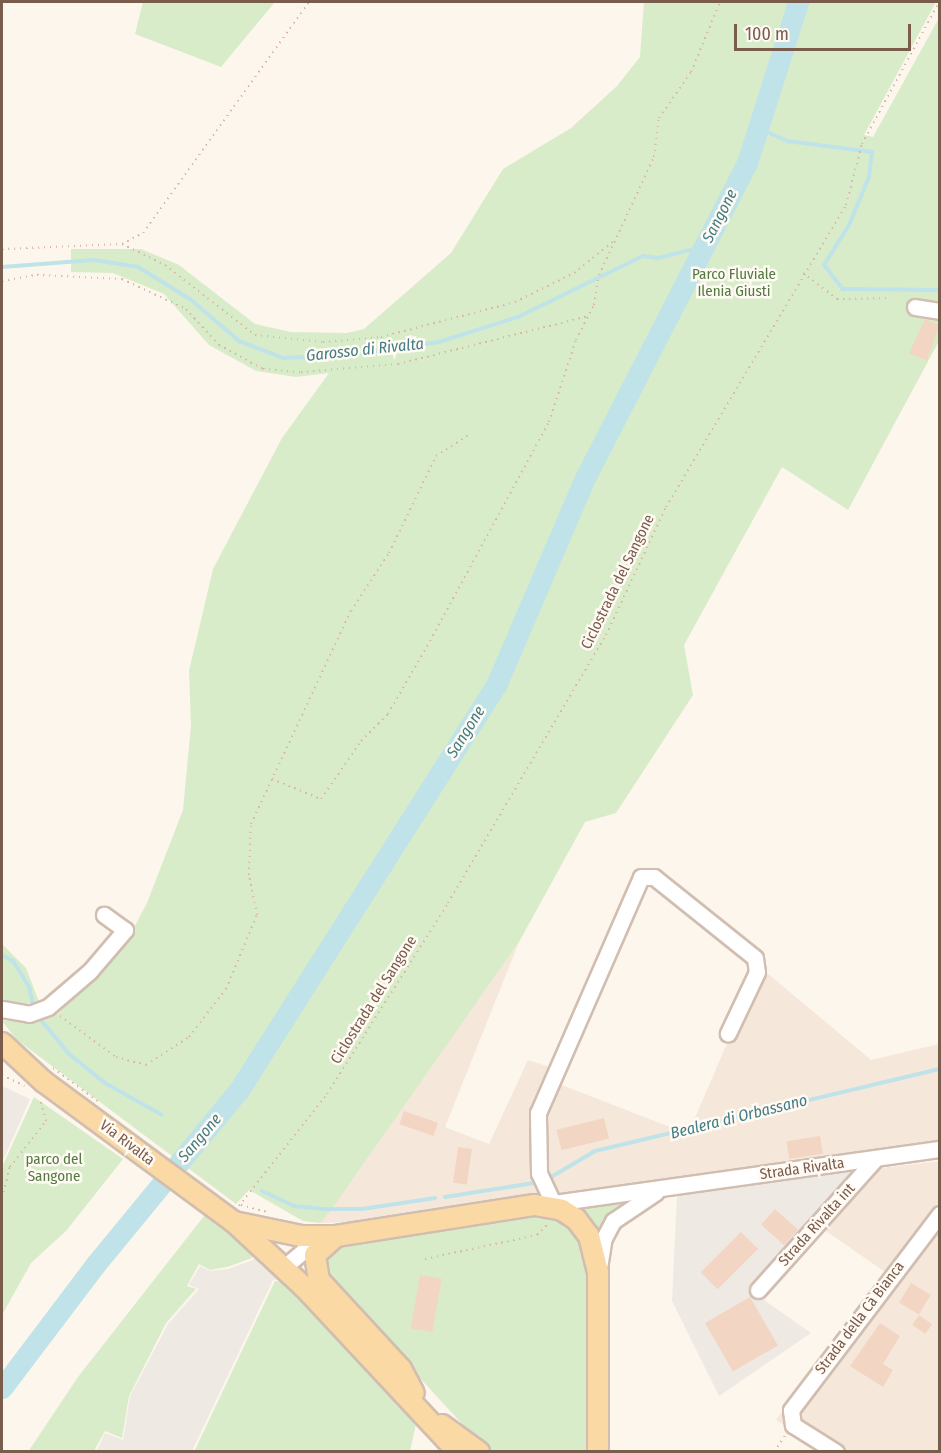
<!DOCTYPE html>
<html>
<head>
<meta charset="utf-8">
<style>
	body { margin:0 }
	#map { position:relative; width:941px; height:1453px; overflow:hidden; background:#fdf6ec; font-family:"Fira Sans Condensed",sans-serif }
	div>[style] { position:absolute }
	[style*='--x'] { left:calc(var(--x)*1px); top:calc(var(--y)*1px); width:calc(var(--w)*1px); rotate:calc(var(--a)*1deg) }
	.residential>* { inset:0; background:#f5e8da }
	.industrial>* { inset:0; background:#efe9e4 }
	.green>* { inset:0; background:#d8ecc9 }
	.stream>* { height:4px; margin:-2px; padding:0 2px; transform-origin:2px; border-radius:2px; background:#bfe3e8 }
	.river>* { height:21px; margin:-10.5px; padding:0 10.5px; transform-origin:10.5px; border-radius:10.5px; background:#bfe3e8 }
	.building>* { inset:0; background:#f3d5c3; transform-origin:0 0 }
	.path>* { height:2px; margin-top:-1px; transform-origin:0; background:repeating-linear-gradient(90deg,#d9b8a5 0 1.5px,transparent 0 6px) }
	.roads { filter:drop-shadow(2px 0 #d1beb0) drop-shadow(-2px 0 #d1beb0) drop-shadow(0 2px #d1beb0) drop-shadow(0 -2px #d1beb0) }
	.minor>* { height:15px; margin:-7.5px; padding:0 7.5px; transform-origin:7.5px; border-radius:7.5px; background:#fff }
	.major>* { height:20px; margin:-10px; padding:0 10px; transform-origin:10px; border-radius:10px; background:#fbd9a5 }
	span { translate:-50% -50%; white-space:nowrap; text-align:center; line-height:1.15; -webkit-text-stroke:5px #fffaf3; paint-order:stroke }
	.park-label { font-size:15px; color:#537a41 }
	.street-label { font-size:15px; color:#7a5c4d }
	.water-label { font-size:16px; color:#437c86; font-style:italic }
	.frame { position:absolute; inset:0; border:3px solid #7a5c4d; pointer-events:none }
	.scale { position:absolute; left:734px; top:24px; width:177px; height:27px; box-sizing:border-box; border:3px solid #7a5c4d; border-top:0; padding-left:8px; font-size:18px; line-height:21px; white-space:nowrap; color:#7a5c4d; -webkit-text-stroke:4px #fffaf3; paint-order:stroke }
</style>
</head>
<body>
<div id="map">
	<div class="residential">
		<i style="clip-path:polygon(519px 942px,445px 1127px,489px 1144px,528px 1060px,559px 1070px,554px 1082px,688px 1134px,760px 967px,871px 1060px,939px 1044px,939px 1144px,375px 1221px,320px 1223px)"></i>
		<i style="clip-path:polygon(939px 1161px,939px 1451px,825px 1451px,776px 1420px,885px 1272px,823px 1229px,874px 1169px)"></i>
	</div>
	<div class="industrial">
		<i style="clip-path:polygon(2px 1086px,30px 1099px,2px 1163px)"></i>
		<i style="clip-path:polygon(873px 1167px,760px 1297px,811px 1333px,719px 1396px,672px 1301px,677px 1195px)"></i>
		<i style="clip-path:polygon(258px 1251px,284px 1279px,273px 1280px,192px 1451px,96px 1452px,105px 1433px,123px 1440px,130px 1396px,168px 1324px,199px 1289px,189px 1285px,200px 1266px,210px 1271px,228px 1269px,253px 1260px)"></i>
	</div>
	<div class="green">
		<i style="clip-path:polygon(143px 2px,275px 2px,221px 67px,135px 34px)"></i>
		<i style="clip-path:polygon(644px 2px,936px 2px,864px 135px,873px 137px,939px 18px,939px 341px,848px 510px,782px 467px,684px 645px,693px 695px,616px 813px,585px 822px,519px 942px,331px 1210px,320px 1223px,303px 1221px,249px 1190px,236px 1204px,16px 1039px,2px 1021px,58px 1014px,129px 937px,147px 903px,183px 810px,191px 725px,189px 671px,213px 569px,282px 438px,329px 373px,296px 377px,256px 371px,209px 345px,164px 294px,113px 273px,71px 272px,71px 249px,141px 249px,179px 265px,255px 324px,291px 332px,347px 333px,364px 329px,451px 253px,503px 169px,571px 128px,617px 86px,640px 57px)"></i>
		<i style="clip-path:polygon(2px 944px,26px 968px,39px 1002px,2px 1007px)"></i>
		<i style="clip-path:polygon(34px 1097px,123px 1159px,66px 1231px,31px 1263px,2px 1315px,2px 1167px)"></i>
		<i style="clip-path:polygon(627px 1194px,626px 1203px,598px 1241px,575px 1207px)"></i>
		<i style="clip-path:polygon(535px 1211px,572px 1224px,589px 1252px,591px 1451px,487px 1451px,327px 1277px,322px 1265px,331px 1246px)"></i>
		<i style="clip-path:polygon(204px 1216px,256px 1249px,252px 1258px,227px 1267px,210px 1270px,199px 1264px,187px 1286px,196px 1289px,166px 1323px,129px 1396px,122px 1438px,105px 1431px,94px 1451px,28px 1452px,78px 1377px)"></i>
		<i style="clip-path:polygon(275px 1281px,283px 1281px,301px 1293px,418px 1415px,410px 1451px,194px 1452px)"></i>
	</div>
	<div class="stream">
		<i style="--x:758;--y:128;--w:32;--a:24"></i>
		<i style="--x:787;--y:141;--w:86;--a:7.4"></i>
		<i style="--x:872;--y:152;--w:25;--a:97"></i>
		<i style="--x:869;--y:177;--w:52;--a:112.6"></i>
		<i style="--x:849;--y:225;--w:47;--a:122"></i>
		<i style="--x:824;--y:265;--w:31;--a:52"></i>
		<i style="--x:843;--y:289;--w:97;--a:0.6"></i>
		<i style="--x:2;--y:267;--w:92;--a:-4.4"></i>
		<i style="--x:94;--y:260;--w:45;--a:9"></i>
		<i style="--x:138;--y:267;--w:61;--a:31.6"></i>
		<i style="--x:190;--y:299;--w:65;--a:40.6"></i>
		<i style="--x:239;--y:341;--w:47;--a:21.1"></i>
		<i style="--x:283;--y:358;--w:67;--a:-2.6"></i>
		<i style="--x:350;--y:355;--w:90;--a:-8.3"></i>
		<i style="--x:439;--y:342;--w:83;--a:-17.6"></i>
		<i style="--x:518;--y:317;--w:139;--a:-26"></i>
		<i style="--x:643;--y:256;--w:15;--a:8"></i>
		<i style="--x:658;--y:258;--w:44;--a:-14.3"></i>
		<i style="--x:2;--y:955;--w:13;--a:29"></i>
		<i style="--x:13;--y:961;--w:31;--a:58"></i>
		<i style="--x:29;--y:987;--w:23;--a:77"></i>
		<i style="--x:37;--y:1015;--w:50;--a:50.6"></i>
		<i style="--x:69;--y:1054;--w:46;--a:38.9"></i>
		<i style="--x:105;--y:1083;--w:65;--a:29.3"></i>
		<i style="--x:546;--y:1180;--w:57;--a:-30.6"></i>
		<i style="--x:595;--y:1151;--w:355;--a:-13.4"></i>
		<i style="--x:262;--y:1191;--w:35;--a:25"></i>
		<i style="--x:294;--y:1206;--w:27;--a:6"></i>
		<i style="--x:321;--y:1209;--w:41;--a:0"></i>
		<i style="--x:362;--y:1209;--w:74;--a:-8.6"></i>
		<i style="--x:445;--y:1197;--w:90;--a:-8.9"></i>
	</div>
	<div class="river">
		<i style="--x:2;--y:1388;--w:154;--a:-52.9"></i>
		<i style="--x:95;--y:1265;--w:227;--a:-50.6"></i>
		<i style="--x:239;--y:1090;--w:482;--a:-57.6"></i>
		<i style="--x:497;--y:683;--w:223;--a:-66.8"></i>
		<i style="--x:585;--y:478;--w:354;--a:-62.8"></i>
		<i style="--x:747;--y:163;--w:169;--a:-72.4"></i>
	</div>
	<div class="building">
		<i style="clip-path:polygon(925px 319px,939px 325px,927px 361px,909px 353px)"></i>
		<i style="left:404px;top:1111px;width:36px;height:14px;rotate:19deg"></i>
		<i style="left:604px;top:1118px;width:21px;height:49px;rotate:76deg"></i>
		<i style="left:820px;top:1136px;width:18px;height:34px;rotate:81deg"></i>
		<i style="left:458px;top:1147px;width:14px;height:36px;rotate:8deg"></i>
		<i style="left:775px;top:1209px;width:31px;height:21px;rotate:42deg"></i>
		<i style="left:741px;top:1232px;width:24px;height:57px;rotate:45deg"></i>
		<i style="left:420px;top:1275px;width:22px;height:54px;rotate:10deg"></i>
		<i style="left:911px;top:1283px;width:23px;height:23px;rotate:31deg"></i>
		<i style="left:750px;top:1297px;width:56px;height:52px;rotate:60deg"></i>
		<i style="left:919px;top:1315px;width:16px;height:12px;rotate:35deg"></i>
		<i style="clip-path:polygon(880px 1323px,900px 1336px,883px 1364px,893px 1370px,883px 1387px,850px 1366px)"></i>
	</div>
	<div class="path">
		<i style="--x:122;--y:244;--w:48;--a:26"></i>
		<i style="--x:165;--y:265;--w:114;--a:37.9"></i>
		<i style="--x:255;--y:335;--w:68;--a:5.9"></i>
		<i style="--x:323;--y:342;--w:58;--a:-4.9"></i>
		<i style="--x:381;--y:337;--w:138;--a:-14.6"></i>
		<i style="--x:515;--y:302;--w:66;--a:-26.2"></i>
		<i style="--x:574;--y:273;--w:53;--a:-38.8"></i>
		<i style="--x:2;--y:249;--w:120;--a:-2.4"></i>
		<i style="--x:122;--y:244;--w:24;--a:-28"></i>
		<i style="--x:143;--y:233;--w:284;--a:-54.3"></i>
		<i style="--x:803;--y:273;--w:43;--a:37.4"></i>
		<i style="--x:837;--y:299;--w:53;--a:-1.1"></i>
		<i style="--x:2;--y:281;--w:36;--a:-10"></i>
		<i style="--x:37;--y:275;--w:85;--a:2.7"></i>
		<i style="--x:122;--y:279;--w:71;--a:25.1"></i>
		<i style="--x:186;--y:309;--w:49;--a:47.5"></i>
		<i style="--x:219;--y:345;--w:50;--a:28.6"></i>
		<i style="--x:263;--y:369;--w:38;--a:5"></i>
		<i style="--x:301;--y:372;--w:97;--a:-4.7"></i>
		<i style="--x:398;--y:364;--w:197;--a:-14.1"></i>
		<i style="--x:272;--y:779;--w:53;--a:22.2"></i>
		<i style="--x:321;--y:799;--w:70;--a:-55.4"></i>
		<i style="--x:361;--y:741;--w:38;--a:-45"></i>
		<i style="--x:388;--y:714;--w:84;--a:-60.1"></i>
		<i style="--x:430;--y:641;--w:249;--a:-61.5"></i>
		<i style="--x:549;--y:422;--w:86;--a:-71.8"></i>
		<i style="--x:576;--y:340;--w:39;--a:-63"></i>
		<i style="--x:594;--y:305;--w:30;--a:-81"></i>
		<i style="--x:599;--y:275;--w:130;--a:-65"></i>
		<i style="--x:654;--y:157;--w:39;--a:-83"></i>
		<i style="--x:659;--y:118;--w:56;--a:-55.2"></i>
		<i style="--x:691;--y:72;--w:76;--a:-67.5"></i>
		<i style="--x:60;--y:1016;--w:69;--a:36.2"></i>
		<i style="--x:116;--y:1057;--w:31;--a:15"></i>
		<i style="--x:146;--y:1065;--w:51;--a:-33.1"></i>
		<i style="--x:189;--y:1037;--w:61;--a:-52.4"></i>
		<i style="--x:226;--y:989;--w:80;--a:-67.3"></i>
		<i style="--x:257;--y:915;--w:41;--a:-101.3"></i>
		<i style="--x:249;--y:875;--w:51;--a:-87.8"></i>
		<i style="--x:251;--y:824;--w:235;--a:-64.9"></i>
		<i style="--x:351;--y:611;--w:69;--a:-56.8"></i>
		<i style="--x:389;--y:553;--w:108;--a:-64.1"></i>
		<i style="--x:436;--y:456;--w:38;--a:-33"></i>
		<i style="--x:53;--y:1068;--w:57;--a:36.5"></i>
		<i style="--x:2;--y:1075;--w:25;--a:26"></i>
		<i style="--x:2;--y:1198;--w:32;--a:-76"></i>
		<i style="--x:10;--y:1167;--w:58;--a:-52"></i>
		<i style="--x:46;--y:1121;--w:23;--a:-105"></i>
		<i style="--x:241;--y:1205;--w:27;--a:15"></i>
		<i style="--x:239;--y:1206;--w:142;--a:-51.8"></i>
		<i style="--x:327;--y:1094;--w:226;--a:-57.6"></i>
		<i style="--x:448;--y:903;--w:311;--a:-59.5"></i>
		<i style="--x:606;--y:635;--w:141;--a:-64.9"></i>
		<i style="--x:666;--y:507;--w:352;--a:-59.2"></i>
		<i style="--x:846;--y:205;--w:63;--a:-75.3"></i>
		<i style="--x:862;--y:144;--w:162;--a:-61.5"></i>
		<i style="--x:425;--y:1259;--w:115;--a:-12.1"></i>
		<i style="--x:537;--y:1235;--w:17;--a:-45"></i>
		<i style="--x:774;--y:1452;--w:22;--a:-56"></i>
	</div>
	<div class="roads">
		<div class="minor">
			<i style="--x:915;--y:307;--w:25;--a:9"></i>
			<i style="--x:2;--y:1009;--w:27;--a:10"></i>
			<i style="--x:29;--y:1014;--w:20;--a:-20"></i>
			<i style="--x:48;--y:1007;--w:55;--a:-40.6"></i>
			<i style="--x:90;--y:971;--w:54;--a:-49.5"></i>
			<i style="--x:125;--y:930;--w:26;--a:-144"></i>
			<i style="--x:553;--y:1203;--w:33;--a:-115"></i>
			<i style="--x:539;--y:1173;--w:60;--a:-91"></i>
			<i style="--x:538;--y:1113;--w:257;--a:-66.4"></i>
			<i style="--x:641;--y:877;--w:13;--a:0"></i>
			<i style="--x:654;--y:877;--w:129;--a:38.7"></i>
			<i style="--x:755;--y:958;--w:14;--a:82"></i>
			<i style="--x:757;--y:972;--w:68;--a:115.4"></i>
			<i style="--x:547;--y:1204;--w:397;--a:-8"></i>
			<i style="--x:283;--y:1268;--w:33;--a:-40"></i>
			<i style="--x:308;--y:1247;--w:24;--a:-22"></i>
			<i style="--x:599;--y:1268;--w:30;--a:-81"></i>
			<i style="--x:604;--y:1238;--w:19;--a:-62"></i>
			<i style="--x:613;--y:1221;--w:52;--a:-34"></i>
			<i style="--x:758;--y:1290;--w:176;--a:-48.2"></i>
			<i style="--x:836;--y:1452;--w:51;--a:-147.9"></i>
			<i style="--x:793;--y:1425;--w:15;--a:-98"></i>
			<i style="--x:791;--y:1410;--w:246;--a:-52.8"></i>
		</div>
		<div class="major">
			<i style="--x:2;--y:1043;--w:57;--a:42.9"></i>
			<i style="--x:44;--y:1082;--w:236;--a:36.4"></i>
			<i style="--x:234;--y:1222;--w:96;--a:42.9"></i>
			<i style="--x:304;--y:1287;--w:226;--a:47"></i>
			<i style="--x:234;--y:1222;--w:68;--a:11.8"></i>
			<i style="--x:301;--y:1236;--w:35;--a:0"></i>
			<i style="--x:336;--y:1236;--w:201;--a:-8.9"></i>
			<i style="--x:535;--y:1205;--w:27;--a:10"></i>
			<i style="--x:562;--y:1210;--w:17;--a:33"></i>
			<i style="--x:576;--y:1219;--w:21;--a:53"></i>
			<i style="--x:589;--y:1236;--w:38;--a:76"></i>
			<i style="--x:598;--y:1273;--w:179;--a:90"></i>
			<i style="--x:336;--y:1236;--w:28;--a:138"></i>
			<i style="--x:315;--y:1255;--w:25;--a:81"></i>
			<i style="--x:319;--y:1280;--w:121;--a:47.3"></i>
			<i style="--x:401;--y:1369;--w:27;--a:62"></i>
			<i style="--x:442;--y:1425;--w:46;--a:36.1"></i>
		</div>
	</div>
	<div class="park-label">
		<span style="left:734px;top:283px">Parco Fluviale<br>Ilenia Giusti</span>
		<span style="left:54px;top:1168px">parco del<br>Sangone</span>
	</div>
	<div class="street-label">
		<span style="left:618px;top:582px;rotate:-64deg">Ciclostrada del Sangone</span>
		<span style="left:374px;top:1000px;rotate:-58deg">Ciclostrada del Sangone</span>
		<span style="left:127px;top:1143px;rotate:37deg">Via Rivalta</span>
		<span style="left:802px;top:1169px;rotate:-8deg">Strada Rivalta</span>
		<span style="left:817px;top:1225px;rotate:-48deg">Strada Rivalta int</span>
		<span style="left:860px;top:1318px;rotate:-53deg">Strada della Cà Bianca</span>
	</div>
	<div class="water-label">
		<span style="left:720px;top:216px;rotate:-63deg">Sangone</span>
		<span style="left:365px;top:350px;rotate:-6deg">Garosso di Rivalta</span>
		<span style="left:466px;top:732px;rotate:-58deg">Sangone</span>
		<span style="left:739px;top:1117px;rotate:-14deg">Bealera di Orbassano</span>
		<span style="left:200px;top:1138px;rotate:-50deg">Sangone</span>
	</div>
	<div class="frame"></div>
	<div class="scale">100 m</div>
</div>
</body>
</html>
